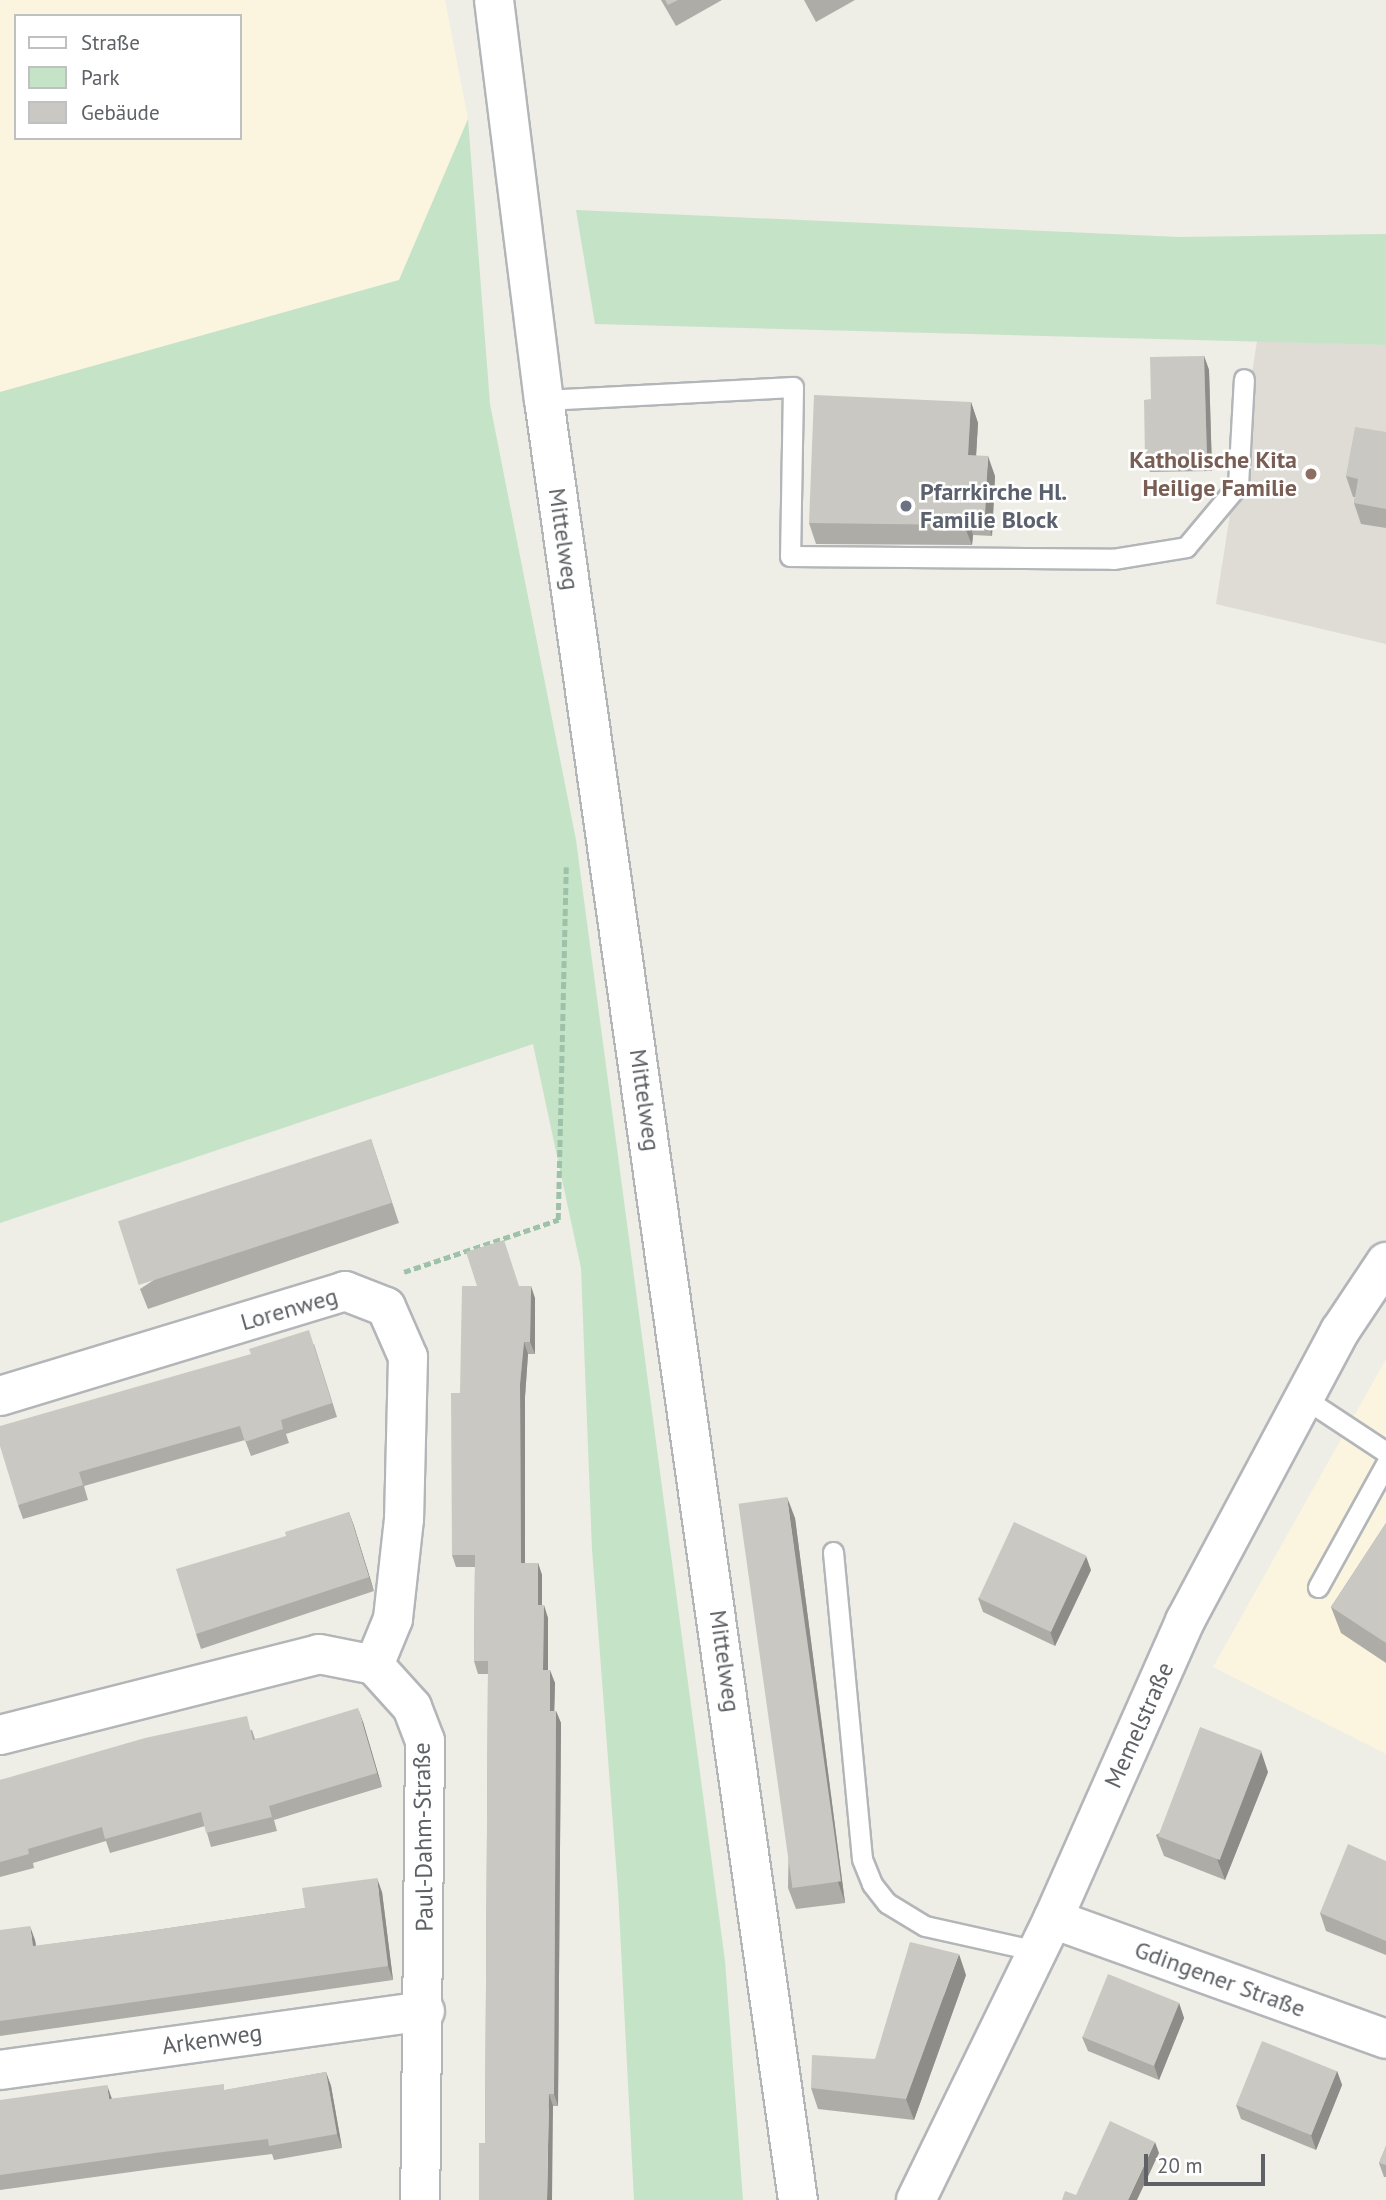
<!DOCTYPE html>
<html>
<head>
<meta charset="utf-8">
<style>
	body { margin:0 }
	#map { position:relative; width:1386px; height:2200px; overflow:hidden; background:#eeede6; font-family:"PT Sans",sans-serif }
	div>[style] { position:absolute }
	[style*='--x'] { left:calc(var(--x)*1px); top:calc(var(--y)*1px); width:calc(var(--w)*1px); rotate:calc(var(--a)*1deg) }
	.commercial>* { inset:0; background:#fbf5df }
	.education>* { inset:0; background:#dedcd4 }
	.green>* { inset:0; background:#c5e3c6 }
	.path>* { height:4.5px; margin-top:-2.25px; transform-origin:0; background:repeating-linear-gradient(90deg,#9ec2a9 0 7px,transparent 0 10.5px) }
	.roads { filter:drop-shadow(2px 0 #b3b6b9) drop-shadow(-2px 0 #b3b6b9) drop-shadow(0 2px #b3b6b9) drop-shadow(0 -2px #b3b6b9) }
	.lane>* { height:19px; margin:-9.5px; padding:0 9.5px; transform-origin:9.5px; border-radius:9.5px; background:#fff }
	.street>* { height:38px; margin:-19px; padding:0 19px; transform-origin:19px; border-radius:19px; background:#fff }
	.secondary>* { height:38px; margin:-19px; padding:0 19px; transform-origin:19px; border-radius:19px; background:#fff }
	.wall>* { inset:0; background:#aeaca7 }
	.shaded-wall>* { inset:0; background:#8d8c88 }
	.building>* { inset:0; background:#cac8c2; transform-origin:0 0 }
	.dots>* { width:19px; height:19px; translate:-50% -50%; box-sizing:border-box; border:4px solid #fff; border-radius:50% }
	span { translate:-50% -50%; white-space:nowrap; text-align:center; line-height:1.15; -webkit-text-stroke:5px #fff; paint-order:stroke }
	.education-label { font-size:24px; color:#785e54; font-weight:700 }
	.right { translate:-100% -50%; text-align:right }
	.worship-label { font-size:24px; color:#5b616d; font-weight:700 }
	.left { translate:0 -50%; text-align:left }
	.street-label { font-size:24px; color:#5e6165 }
	.legend { position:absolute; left:14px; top:14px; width:228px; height:126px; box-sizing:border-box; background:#fff; border:2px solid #bfc0c1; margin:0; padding:9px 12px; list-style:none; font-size:21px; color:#5e6165 }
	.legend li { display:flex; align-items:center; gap:14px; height:35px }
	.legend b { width:35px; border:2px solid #bfc0c1 }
	.scale { position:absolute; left:1144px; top:2154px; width:121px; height:32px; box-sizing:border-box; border:4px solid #5e6165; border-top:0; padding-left:9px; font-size:21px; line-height:24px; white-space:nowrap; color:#5e6165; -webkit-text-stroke:5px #fff; paint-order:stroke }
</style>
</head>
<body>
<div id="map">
	<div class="commercial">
		<i style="clip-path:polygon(evenodd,0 0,445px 0,468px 119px,399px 280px,0 392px,0 0,16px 16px,240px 16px,240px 138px,16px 138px,16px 16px)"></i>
		<i style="clip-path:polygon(1386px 1359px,1386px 1754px,1213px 1667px)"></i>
	</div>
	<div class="education">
		<i style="clip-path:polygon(1257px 341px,1386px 345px,1386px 644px,1216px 604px)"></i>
	</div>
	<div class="green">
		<i style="clip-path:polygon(468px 119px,490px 404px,576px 840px,725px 1961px,743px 2200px,634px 2200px,618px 1890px,592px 1549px,581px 1268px,533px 1044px,0 1223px,0 392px,399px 280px)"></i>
		<i style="clip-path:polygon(576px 210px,1179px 237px,1386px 234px,1386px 345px,595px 324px)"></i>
	</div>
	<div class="path">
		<i style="--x:404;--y:1272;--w:163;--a:-18.7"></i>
		<i style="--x:558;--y:1220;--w:353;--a:-88.7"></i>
	</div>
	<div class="roads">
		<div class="lane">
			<i style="--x:544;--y:400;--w:249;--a:-3"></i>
			<i style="--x:793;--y:387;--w:169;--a:91"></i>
			<i style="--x:790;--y:556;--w:323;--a:0.5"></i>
			<i style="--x:1113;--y:559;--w:74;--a:-9.3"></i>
			<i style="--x:1186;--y:547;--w:81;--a:-50"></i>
			<i style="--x:1238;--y:485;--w:106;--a:-86.8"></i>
			<i style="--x:1304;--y:1398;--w:98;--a:33.4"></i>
			<i style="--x:833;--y:1552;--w:308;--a:84.6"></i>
			<i style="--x:862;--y:1859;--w:27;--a:68"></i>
			<i style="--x:872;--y:1884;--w:24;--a:52"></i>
			<i style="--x:887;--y:1903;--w:44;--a:31.2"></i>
			<i style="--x:925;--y:1926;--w:115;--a:12.6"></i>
			<i style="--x:1318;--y:1587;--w:141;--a:-61.1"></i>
		</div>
		<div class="street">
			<i style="--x:0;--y:1396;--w:361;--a:-16.9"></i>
			<i style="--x:345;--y:1291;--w:44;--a:21.3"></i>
			<i style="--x:386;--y:1307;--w:55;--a:66.3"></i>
			<i style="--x:408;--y:1357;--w:162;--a:91.4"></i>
			<i style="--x:404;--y:1519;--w:101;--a:96.3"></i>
			<i style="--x:393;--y:1619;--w:50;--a:112.4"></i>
			<i style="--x:0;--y:1735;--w:329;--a:-14.2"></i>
			<i style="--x:319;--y:1654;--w:56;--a:11.3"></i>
			<i style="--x:374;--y:1665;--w:57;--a:47.9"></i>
			<i style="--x:412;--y:1707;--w:36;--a:69"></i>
			<i style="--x:425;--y:1741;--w:459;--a:90.6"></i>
			<i style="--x:1053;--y:1919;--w:354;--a:19.8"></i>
			<i style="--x:0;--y:2070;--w:429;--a:-7.9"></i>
			<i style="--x:916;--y:2200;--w:313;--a:-64"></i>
			<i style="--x:1053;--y:1919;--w:326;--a:-66.1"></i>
			<i style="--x:1185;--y:1621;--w:329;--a:-61.9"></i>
			<i style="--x:1340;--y:1331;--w:83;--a:-56.3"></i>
		</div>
		<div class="secondary">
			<i style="--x:494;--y:0;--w:403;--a:82.9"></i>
			<i style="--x:544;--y:400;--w:1818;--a:81.97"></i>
		</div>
	</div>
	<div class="wall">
		<i style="clip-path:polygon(661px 0,722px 0,676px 26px)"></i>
		<i style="clip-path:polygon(804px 0,855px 0,816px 22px)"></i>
		<i style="clip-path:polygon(1204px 356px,1209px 370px,1212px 471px,1150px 472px,1145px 458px,1151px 399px)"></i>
		<i style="clip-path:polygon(971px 402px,978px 423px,976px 455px,995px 476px,992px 536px,973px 535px,972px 545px,816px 544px,809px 523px)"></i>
		<i style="clip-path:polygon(1386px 432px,1386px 528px,1361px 524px,1354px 503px,1355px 497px,1353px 497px,1346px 476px)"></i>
		<i style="clip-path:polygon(371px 1139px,399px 1223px,148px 1309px,140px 1289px)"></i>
		<i style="clip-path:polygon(519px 1286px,535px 1298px,535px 1354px,528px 1354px,525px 1397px,525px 1563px,538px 1563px,542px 1575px,542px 1605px,548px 1618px,548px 1670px,555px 1683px,554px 1711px,556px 1711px,561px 1723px,558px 2106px,553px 2106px,485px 2143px,488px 1674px,478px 1674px,474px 1661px,475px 1567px,456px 1567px,452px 1555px,460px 1393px)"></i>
		<i style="clip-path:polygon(314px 1344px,337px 1417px,286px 1434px,289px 1443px,251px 1456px,245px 1440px,84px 1486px,88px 1500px,23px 1519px,18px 1505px)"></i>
		<i style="clip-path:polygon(349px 1512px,374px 1591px,201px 1649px,196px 1634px,286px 1536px)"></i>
		<i style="clip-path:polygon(795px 1518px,845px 1903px,796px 1909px,788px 1888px)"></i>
		<i style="clip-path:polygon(1386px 1523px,1386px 1663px,1341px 1633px,1331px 1607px)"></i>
		<i style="clip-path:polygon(1091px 1570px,1055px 1646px,983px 1612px,978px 1598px)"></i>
		<i style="clip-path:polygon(363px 1722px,382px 1787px,274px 1820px,277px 1831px,211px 1847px,205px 1826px,110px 1853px,106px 1841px,33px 1863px,34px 1868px,0 1877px,0 1780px,252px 1730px,255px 1739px)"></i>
		<i style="clip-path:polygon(1268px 1772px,1225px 1880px,1164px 1856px,1156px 1835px)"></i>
		<i style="clip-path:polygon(1386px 1861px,1386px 1955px,1326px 1931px,1320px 1913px)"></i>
		<i style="clip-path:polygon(382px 1892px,393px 1980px,0 2036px,0 1930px,35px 1940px,36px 1946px,149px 1931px,305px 1908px)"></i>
		<i style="clip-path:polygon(966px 1975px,914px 2120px,818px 2109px,811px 2088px,875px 2059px)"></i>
		<i style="clip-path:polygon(1179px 2003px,1184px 2018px,1159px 2080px,1088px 2051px,1082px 2037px)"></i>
		<i style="clip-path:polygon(1337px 2071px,1342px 2085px,1316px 2150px,1241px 2119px,1236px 2105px)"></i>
		<i style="clip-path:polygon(326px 2072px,331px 2086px,342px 2148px,274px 2160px,272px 2154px,160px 2168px,0 2190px,0 2100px,112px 2099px,226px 2090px)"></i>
		<i style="clip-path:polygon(1386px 2146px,1386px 2177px,1384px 2177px,1379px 2163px)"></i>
	</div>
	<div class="shaded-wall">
		<i style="clip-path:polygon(1204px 356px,1209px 370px,1212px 471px,1207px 457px)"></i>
		<i style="clip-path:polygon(971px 402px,978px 423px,975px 475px,968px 455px)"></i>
		<i style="clip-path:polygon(988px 456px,995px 476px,992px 536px,985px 515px)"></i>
		<i style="clip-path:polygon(965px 515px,973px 535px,972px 545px,964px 525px)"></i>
		<i style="clip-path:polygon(531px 1286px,535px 1298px,535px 1354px,530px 1342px)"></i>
		<i style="clip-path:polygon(524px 1342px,528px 1354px,525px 1397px,525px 1575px,521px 1563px,520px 1384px)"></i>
		<i style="clip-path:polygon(787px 1497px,795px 1518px,845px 1903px,838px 1882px)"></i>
		<i style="clip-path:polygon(349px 1512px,354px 1526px,374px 1591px,369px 1577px)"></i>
		<i style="clip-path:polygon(1086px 1556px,1091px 1570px,1055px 1646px,1050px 1631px)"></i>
		<i style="clip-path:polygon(538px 1563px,542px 1575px,542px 1618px,538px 1605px)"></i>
		<i style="clip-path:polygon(544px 1605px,548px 1618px,548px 1683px,543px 1670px)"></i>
		<i style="clip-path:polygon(550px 1670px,555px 1683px,554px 1723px,550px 1711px)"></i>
		<i style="clip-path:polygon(358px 1708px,363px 1722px,382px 1787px,377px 1773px)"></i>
		<i style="clip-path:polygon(556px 1711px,561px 1723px,558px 2106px,554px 2094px)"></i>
		<i style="clip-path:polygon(1261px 1751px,1268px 1772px,1225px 1880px,1217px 1859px)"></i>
		<i style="clip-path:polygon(377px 1878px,382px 1892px,393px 1980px,388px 1966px)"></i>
		<i style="clip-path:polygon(30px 1926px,35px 1940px,38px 1960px,33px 1946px)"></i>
		<i style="clip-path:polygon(959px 1954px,966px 1975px,914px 2120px,906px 2099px)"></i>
		<i style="clip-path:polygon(1179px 2003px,1184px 2018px,1159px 2080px,1154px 2065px)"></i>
		<i style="clip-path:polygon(1337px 2071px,1342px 2085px,1316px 2150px,1311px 2135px)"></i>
		<i style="clip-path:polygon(326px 2072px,331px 2086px,342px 2148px,337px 2134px)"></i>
		<i style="clip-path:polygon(107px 2085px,112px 2099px,109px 2099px)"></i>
		<i style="clip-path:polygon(549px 2094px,553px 2106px,552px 2200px,547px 2200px)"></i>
		<i style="clip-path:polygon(1155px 2142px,1159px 2153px,1137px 2200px,1128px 2200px)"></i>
	</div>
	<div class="building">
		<i style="clip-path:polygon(665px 0,678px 0,668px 5px)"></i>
		<i style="clip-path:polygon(1204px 356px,1207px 457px,1145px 458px,1144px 400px,1151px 399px,1150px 357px)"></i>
		<i style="clip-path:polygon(814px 395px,971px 402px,968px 455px,988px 456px,985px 515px,965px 515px,964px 525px,809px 523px)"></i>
		<i style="clip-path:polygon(1355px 427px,1386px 432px,1386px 509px,1354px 503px,1358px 479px,1346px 476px)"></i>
		<i style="left:371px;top:1139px;width:67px;height:266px;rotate:72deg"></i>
		<i style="clip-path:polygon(504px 1240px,519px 1286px,531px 1286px,530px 1342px,524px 1342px,520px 1384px,521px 1563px,538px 1563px,538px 1605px,544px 1605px,543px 1670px,550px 1670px,550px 1711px,556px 1711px,554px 2094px,549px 2094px,547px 2200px,479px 2200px,479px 2143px,485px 2143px,488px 1661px,474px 1661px,475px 1555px,452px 1555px,451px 1393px,460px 1393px,462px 1286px,477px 1286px,466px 1252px)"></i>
		<i style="clip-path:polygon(309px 1330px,332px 1403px,281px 1420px,283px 1429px,245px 1442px,240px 1426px,79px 1472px,83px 1485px,18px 1505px,0 1446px,0 1426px,251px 1354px,249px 1349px)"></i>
		<i style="left:787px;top:1497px;width:388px;height:49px;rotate:82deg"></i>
		<i style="clip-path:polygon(349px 1512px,369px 1577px,196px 1634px,176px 1569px,286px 1536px,285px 1532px)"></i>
		<i style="left:1014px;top:1522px;width:80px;height:84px;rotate:25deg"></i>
		<i style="clip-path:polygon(1386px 1523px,1386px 1643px,1331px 1607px)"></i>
		<i style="clip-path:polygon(358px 1708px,377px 1773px,269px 1806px,272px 1817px,206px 1833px,201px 1812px,105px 1839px,102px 1827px,28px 1849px,29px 1854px,0 1862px,0 1780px,145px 1738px,247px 1716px,253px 1740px)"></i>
		<i style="left:1200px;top:1727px;width:66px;height:117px;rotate:21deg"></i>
		<i style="clip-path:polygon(1348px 1844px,1386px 1861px,1386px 1941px,1320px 1913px)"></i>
		<i style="clip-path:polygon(377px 1878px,388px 1966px,0 2021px,0 1930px,30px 1926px,33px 1946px,149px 1931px,305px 1908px,302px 1888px)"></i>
		<i style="clip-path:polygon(910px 1942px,959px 1954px,906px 2099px,811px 2088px,812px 2055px,875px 2059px)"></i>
		<i style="left:1108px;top:1974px;width:77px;height:68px;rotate:22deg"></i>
		<i style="left:1262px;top:2041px;width:81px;height:69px;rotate:22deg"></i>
		<i style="clip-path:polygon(326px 2072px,337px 2134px,269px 2146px,268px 2139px,155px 2153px,0 2175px,0 2100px,107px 2085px,109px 2099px,224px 2084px,224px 2090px)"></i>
		<i style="clip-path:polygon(1110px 2121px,1155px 2142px,1128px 2200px,1062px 2200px,1065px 2191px,1076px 2195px)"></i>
		<i style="clip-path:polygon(1386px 2146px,1386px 2165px,1379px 2163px)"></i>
	</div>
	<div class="dots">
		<i style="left:1311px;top:474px;background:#8d6e63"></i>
		<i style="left:906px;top:506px;background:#6b7280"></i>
	</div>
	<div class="education-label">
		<span class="right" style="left:1297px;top:474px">Katholische Kita<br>Heilige Familie</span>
	</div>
	<div class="worship-label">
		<span class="left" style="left:920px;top:506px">Pfarrkirche Hl.<br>Familie Block</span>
	</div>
	<div class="street-label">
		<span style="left:564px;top:539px;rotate:82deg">Mittelweg</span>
		<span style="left:645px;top:1100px;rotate:82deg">Mittelweg</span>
		<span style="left:289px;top:1309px;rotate:-16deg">Lorenweg</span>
		<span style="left:725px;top:1661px;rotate:82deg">Mittelweg</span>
		<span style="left:1139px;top:1725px;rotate:-66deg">Memelstraße</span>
		<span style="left:423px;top:1837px;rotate:-91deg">Paul-Dahm-Straße</span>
		<span style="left:1220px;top:1979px;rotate:20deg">Gdingener Straße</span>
		<span style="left:212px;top:2039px;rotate:-8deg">Arkenweg</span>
	</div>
	<ul class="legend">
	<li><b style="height:9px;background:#fff"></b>Straße</li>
	<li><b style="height:19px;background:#c5e3c6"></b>Park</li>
	<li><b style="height:19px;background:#cac8c2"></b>Gebäude</li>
	</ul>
	<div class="scale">20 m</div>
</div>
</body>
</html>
